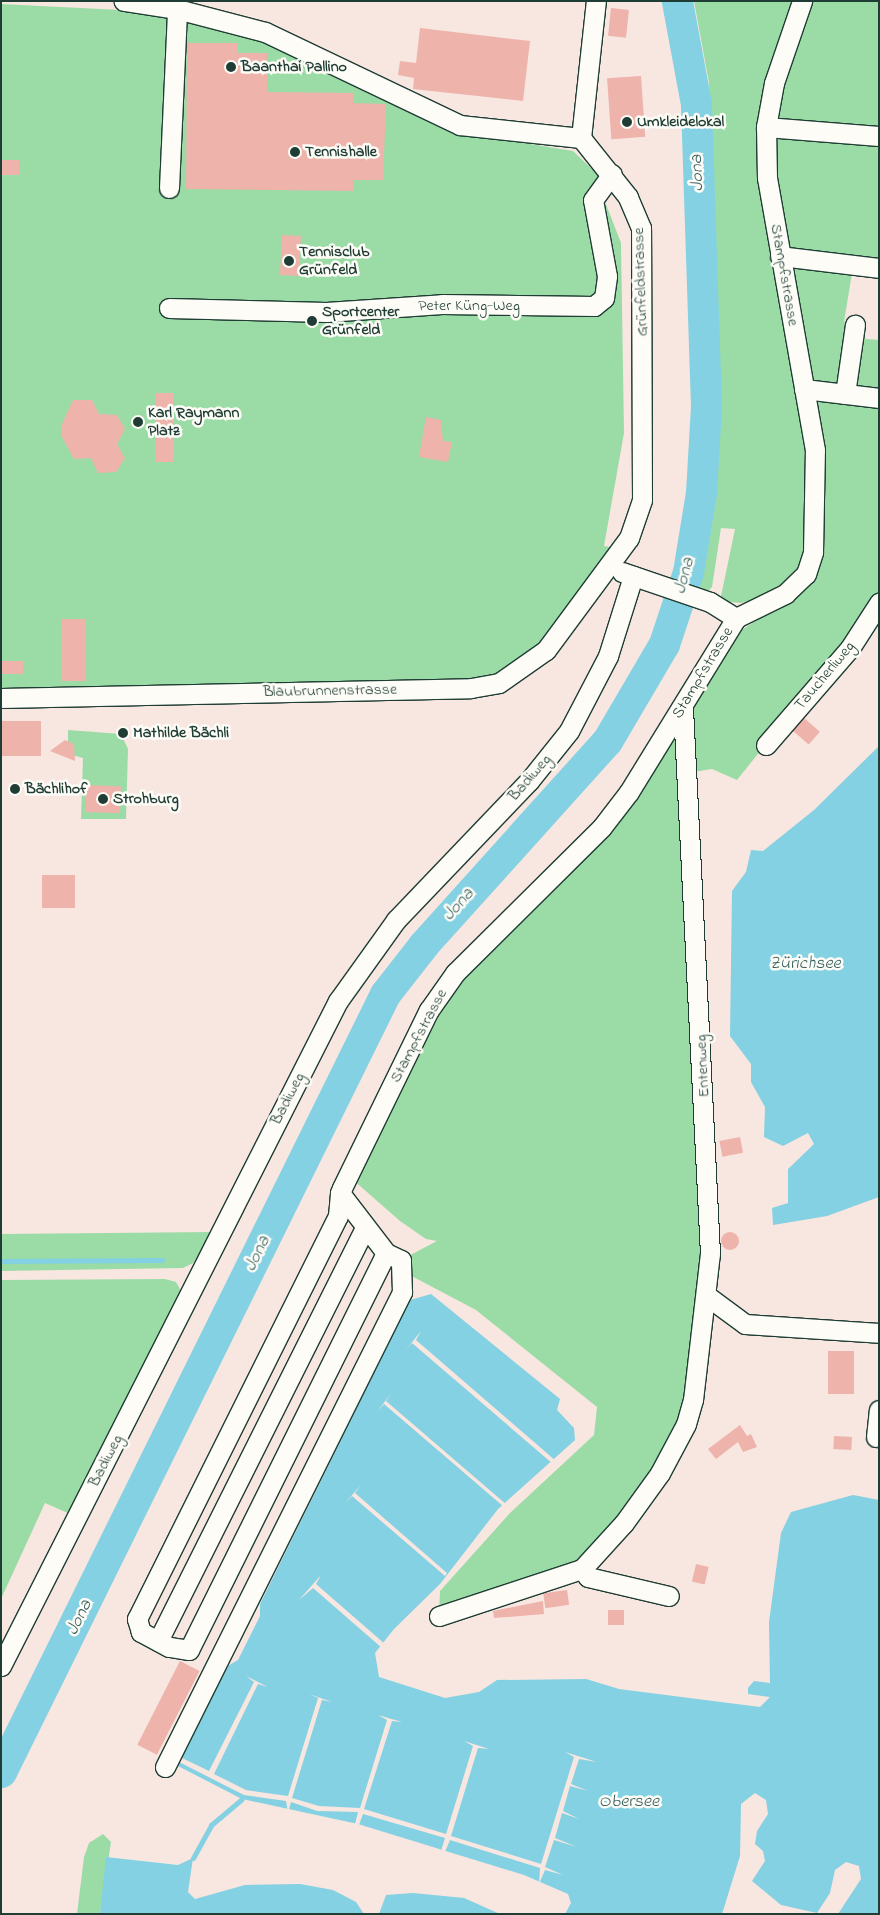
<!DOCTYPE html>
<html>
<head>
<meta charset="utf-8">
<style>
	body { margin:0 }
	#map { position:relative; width:880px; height:1915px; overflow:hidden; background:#f8e6e0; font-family:"Indie Flower",sans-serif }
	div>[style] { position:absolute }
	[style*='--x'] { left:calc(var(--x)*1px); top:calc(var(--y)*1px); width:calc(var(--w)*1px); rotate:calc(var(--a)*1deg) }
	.green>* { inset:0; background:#9bdca6 }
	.water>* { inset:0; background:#83d1e2 }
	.pier>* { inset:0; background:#f8e6e0 }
	.stream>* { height:5px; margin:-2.5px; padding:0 2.5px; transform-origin:2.5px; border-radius:2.5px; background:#83d1e2 }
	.river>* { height:31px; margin:-15.5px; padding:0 15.5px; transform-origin:15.5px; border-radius:15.5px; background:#83d1e2 }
	.building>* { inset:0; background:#eeb3ab; transform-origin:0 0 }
	.round { border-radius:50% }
	.roads { filter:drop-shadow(1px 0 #1f3d34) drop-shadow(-1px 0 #1f3d34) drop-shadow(0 1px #1f3d34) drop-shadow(0 -1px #1f3d34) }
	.minor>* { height:19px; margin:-9.5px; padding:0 9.5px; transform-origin:9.5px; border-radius:9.5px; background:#fdfcf7 }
	.dots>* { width:14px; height:14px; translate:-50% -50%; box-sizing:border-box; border:2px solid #fdfcf7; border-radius:50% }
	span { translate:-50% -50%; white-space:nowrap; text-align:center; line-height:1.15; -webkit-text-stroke:5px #fdfcf7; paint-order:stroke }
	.poi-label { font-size:16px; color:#1f3d34; font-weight:700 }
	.left { translate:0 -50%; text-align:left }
	.street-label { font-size:16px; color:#1f3d34 }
	.water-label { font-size:18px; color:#386260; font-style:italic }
	.frame { position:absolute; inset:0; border:2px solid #1f3d34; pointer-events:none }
</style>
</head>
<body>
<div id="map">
	<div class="green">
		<i style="clip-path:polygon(694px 1px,794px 1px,761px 110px,806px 439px,807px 537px,799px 572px,760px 598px,741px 603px,720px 601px,735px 529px,721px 528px,712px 587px,705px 594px,697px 592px,714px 437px,715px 334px,709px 83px)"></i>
		<i style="clip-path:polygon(810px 1px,879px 1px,879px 265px,854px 261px,844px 322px,866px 339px,879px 340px,879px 603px,737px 780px,712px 769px,687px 773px,710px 1254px,686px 1424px,582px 1569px,439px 1616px,440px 1591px,510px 1513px,594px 1435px,597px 1407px,476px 1310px,404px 1272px,401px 1260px,437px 1241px,426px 1239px,400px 1221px,351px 1178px,453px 986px,535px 901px,740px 631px,777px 607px,820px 555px,773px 141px,781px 87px)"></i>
		<i style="clip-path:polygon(1px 4px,141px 11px,252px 37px,446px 130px,573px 151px,614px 190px,604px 199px,621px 243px,624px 433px,604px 546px,616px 548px,598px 563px,550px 635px,505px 670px,484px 678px,1px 690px)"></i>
		<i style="clip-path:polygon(68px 730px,121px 734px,128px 749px,126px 819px,81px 819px,83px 758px,68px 754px)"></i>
		<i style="clip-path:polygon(214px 1232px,193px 1263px,183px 1268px,1px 1271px,1px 1234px)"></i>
		<i style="clip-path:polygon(165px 1279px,176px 1282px,181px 1291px,70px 1514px,45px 1503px,1px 1599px,1px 1280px)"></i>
		<i style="clip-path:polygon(103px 1834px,111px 1842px,100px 1914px,77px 1914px,84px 1857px,89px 1843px)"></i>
	</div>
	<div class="water">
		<i style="clip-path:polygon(879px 746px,879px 1197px,827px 1216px,773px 1225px,772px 1208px,788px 1203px,788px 1169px,814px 1144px,808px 1133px,783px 1146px,764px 1137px,765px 1107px,751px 1082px,751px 1064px,730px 1036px,732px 891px,746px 872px,751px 850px,763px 851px,814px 810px)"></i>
		<i style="clip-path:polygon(431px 1294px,560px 1399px,557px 1410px,574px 1428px,575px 1440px,498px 1509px,440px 1584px,394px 1629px,375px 1653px,379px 1677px,445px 1698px,479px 1692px,497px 1680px,586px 1679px,619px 1689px,760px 1707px,770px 1697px,748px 1694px,748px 1688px,754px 1681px,770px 1683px,769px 1622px,781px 1533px,791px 1512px,853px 1495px,879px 1500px,879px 1914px,838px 1914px,861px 1879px,859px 1866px,846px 1862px,835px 1870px,830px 1893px,817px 1913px,781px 1905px,752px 1881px,765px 1861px,763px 1851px,755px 1844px,757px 1831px,768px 1814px,766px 1800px,755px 1793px,741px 1804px,740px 1856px,722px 1914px,565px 1914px,571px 1903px,568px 1894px,524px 1875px,358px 1824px,242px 1799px,178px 1766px,226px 1667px,238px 1660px,260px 1616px,260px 1604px,410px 1300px)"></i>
		<i style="clip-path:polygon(106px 1857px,178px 1865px,193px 1858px,188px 1892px,195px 1899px,245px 1885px,300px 1884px,333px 1890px,356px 1902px,364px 1914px,100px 1914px)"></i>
		<i style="clip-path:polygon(413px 1893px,464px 1898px,500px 1914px,379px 1914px,386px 1895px)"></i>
	</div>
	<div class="pier">
		<i style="clip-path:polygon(421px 1331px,416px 1340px,556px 1461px,553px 1464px,412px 1343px,405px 1351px)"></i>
		<i style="clip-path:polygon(392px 1392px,386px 1401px,507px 1505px,504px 1507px,384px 1404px,377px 1412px)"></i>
		<i style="clip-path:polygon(361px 1485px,355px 1493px,447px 1573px,445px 1576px,352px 1496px,345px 1503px)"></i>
		<i style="clip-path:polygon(321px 1575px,316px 1584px,385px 1644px,382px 1648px,313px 1588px,299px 1600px)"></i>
		<i style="clip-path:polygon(246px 1676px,268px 1687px,258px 1684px,214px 1774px,246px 1790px,288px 1796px,318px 1698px,309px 1694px,332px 1702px,322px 1700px,292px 1798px,319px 1806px,360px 1808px,387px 1720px,378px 1715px,402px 1722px,392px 1721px,364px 1809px,446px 1834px,473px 1746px,464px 1741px,489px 1749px,478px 1748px,451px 1836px,541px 1864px,574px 1757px,565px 1752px,597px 1762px,579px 1759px,571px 1784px,588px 1791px,570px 1786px,563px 1811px,579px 1819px,562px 1813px,555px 1838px,577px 1847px,554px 1840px,545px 1867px,563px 1875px,545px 1870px,539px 1884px,540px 1868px,450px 1840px,445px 1852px,441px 1851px,445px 1838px,363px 1814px,359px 1825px,355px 1824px,358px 1812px,317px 1811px,291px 1802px,288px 1813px,286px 1801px,244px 1795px,177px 1761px,180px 1757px,209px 1771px,254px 1682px)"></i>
	</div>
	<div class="stream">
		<i style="--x:1;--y:1261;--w:161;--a:-0.4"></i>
		<i style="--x:193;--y:1858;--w:38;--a:-61"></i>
		<i style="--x:211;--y:1825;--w:40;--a:-40"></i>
	</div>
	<div class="river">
		<i style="--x:1;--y:1772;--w:868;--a:-63.73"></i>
		<i style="--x:385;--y:994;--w:63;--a:-52"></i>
		<i style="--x:424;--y:944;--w:273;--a:-48"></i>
		<i style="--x:607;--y:741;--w:113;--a:-59.6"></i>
		<i style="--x:664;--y:644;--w:76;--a:-71.6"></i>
		<i style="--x:688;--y:572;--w:80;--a:-80.7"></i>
		<i style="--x:701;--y:493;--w:87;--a:-86.7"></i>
		<i style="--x:706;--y:406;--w:302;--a:-91.9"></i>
		<i style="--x:696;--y:104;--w:105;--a:-100.5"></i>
	</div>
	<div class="building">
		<i style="left:611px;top:8px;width:18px;height:28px;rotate:6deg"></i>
		<i style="clip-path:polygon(420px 28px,530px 41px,523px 101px,413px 89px,414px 78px,398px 75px,400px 61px,416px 63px)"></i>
		<i style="clip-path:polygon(187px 43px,237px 43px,237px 53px,267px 53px,267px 92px,353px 93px,353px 103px,386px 104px,383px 180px,354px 180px,353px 191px,186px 189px)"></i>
		<i style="left:641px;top:76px;width:61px;height:34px;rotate:86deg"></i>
		<i style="left:1px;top:160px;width:18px;height:15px"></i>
		<i style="left:282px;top:235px;width:19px;height:40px;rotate:3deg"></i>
		<i style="left:156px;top:393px;width:18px;height:69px"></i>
		<i style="clip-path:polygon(73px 400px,92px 400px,99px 414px,117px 415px,125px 429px,117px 444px,125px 458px,116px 472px,98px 473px,91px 458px,74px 459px,62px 437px,62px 424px)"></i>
		<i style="clip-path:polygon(426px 417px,441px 420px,443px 441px,452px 442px,448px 462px,419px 457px)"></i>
		<i style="left:62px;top:619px;width:23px;height:62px"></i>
		<i style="left:1px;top:661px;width:22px;height:13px"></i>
		<i style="left:804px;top:718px;width:21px;height:17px;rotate:41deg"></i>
		<i style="left:1px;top:721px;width:40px;height:35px"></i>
		<i style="clip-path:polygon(65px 740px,74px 744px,75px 761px,50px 751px)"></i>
		<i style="left:86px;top:785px;width:35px;height:27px;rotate:2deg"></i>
		<i style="left:42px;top:875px;width:33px;height:33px"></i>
		<i style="left:740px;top:1137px;width:16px;height:21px;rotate:79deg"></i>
		<i class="round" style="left:721px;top:1232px;width:18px;height:18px"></i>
		<i style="left:828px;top:1351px;width:26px;height:43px"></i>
		<i style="clip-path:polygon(740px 1425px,747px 1436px,751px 1434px,757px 1447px,743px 1452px,738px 1442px,716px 1459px,708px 1449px)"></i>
		<i style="left:834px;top:1436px;width:18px;height:13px;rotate:3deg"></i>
		<i style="left:696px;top:1564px;width:13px;height:18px;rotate:13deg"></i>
		<i style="left:567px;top:1590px;width:15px;height:24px;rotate:82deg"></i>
		<i style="clip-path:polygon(543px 1601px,544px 1614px,494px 1618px,493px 1611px)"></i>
		<i style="left:608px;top:1610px;width:16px;height:15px"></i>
		<i style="left:180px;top:1661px;width:22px;height:94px;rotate:27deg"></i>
	</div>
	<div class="roads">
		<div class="minor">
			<i style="--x:766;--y:127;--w:113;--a:4.6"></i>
			<i style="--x:581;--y:138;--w:138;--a:-83.8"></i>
			<i style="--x:169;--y:188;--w:179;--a:-87.4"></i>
			<i style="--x:780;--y:256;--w:100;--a:6.9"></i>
			<i style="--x:169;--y:308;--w:157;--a:1.5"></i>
			<i style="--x:326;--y:312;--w:116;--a:-3.9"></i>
			<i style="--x:442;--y:304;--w:152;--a:0.8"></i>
			<i style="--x:594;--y:306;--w:13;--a:-39"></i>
			<i style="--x:604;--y:298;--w:22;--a:-82"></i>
			<i style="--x:607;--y:276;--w:77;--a:-100.4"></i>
			<i style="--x:593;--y:200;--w:32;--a:-54"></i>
			<i style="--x:804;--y:389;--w:76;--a:6.8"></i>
			<i style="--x:845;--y:394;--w:70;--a:-81.8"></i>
			<i style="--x:622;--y:572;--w:93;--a:18.8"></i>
			<i style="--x:710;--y:602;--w:31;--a:32"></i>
			<i style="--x:1;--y:698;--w:470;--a:-1.2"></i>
			<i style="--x:471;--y:688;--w:28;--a:-10"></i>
			<i style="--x:499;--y:683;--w:57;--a:-35.1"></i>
			<i style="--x:546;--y:650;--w:139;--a:-53.5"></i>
			<i style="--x:629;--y:538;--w:40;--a:-71.1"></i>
			<i style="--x:642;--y:500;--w:272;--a:-90.2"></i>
			<i style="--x:641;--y:228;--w:34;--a:-113"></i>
			<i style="--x:628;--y:197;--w:75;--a:-128.5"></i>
			<i style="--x:581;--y:138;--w:122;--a:-173.9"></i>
			<i style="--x:460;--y:125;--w:216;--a:-154.5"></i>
			<i style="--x:265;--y:32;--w:91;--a:-165.4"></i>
			<i style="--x:177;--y:9;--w:54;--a:-171.4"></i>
			<i style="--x:766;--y:745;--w:128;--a:-49.1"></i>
			<i style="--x:850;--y:648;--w:54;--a:-57.2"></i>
			<i style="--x:340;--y:1193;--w:76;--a:52.5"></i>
			<i style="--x:386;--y:1253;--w:443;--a:116.4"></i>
			<i style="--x:189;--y:1650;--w:20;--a:-171"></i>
			<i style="--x:169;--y:1647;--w:32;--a:-152"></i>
			<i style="--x:141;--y:1632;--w:14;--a:-107"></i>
			<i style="--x:137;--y:1619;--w:450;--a:-63.5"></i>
			<i style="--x:338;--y:1216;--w:23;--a:-85"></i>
			<i style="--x:340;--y:1193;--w:5;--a:-68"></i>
			<i style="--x:342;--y:1188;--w:198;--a:-64"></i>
			<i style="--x:429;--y:1010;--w:45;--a:-54.9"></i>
			<i style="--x:455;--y:973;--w:207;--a:-44.8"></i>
			<i style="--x:602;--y:827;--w:44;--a:-52.4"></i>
			<i style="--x:629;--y:792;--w:204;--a:-58.4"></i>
			<i style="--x:736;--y:618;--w:55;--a:-26.1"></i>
			<i style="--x:785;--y:594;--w:29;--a:-44"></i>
			<i style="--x:806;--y:574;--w:23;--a:-72"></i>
			<i style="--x:813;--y:552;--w:102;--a:-88.9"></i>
			<i style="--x:815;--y:450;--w:276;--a:-100"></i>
			<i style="--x:767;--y:178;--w:51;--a:-91.1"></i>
			<i style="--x:766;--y:127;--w:45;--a:-79.7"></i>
			<i style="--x:774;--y:83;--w:87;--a:-71.1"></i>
			<i style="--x:707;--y:1296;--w:47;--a:36.4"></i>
			<i style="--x:745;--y:1324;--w:134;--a:3.8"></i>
			<i style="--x:876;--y:1437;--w:27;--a:-84"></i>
			<i style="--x:582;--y:1569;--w:10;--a:53"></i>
			<i style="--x:588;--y:1577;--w:83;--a:13.2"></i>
			<i style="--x:439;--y:1616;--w:151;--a:-18.2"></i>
			<i style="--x:582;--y:1569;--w:62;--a:-47.6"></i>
			<i style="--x:624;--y:1523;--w:62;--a:-54.2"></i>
			<i style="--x:660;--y:1473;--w:55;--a:-62"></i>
			<i style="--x:686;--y:1424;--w:25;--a:-74"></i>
			<i style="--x:693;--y:1400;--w:147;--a:-83.4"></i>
			<i style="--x:710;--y:1254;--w:548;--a:-92.83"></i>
			<i style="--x:158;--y:1641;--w:462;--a:-63.4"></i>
			<i style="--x:1;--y:1666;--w:746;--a:-63.13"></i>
			<i style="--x:338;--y:1001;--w:100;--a:-54.4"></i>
			<i style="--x:396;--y:920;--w:192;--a:-46.3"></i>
			<i style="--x:529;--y:781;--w:64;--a:-51.3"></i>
			<i style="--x:569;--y:731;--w:85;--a:-62.5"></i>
			<i style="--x:608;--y:656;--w:84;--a:-72.6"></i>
			<i style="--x:165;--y:1767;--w:531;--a:-63.48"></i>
			<i style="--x:402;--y:1292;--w:32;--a:-92"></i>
			<i style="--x:401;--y:1260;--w:17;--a:-155"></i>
		</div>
	</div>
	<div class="dots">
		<i style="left:231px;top:67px;background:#1f3d34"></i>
		<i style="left:627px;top:122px;background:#1f3d34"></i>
		<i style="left:295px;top:152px;background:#1f3d34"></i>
		<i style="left:289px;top:261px;background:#1f3d34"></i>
		<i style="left:312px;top:321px;background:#1f3d34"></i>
		<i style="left:138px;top:422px;background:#1f3d34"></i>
		<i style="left:123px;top:733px;background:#1f3d34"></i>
		<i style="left:15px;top:789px;background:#1f3d34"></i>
		<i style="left:103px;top:799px;background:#1f3d34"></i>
	</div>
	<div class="poi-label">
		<span class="left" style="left:241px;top:67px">Baanthai Pallino</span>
		<span class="left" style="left:637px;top:122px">Umkleidelokal</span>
		<span class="left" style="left:305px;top:152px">Tennishalle</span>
		<span class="left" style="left:299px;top:261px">Tennisclub<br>Grünfeld</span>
		<span class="left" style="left:322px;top:321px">Sportcenter<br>Grünfeld</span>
		<span class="left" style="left:148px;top:422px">Karl Raymann<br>Platz</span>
		<span class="left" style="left:133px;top:733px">Mathilde Bächli</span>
		<span class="left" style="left:25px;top:789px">Bächlihof</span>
		<span class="left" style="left:113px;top:799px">Strohburg</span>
	</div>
	<div class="street-label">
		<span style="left:784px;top:275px;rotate:80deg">Stampfstrasse</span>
		<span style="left:641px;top:282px;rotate:-92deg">Grünfeldstrasse</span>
		<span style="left:469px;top:306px">Peter Küng-Weg</span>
		<span style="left:703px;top:673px;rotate:-59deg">Stampfstrasse</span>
		<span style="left:825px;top:676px;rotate:-50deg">Taucherliweg</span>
		<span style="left:330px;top:691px;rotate:-1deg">Blaubrunnenstrasse</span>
		<span style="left:530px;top:778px;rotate:-49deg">Badiweg</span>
		<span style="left:419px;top:1036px;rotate:-62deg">Stampfstrasse</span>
		<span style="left:703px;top:1066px;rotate:-93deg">Entenweg</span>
		<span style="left:288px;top:1099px;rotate:-63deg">Badiweg</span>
		<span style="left:106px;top:1461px;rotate:-63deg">Badiweg</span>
	</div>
	<div class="water-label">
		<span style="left:698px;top:173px;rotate:-92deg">Jona</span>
		<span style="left:685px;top:576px;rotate:-75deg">Jona</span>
		<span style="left:459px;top:905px;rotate:-48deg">Jona</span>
		<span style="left:805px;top:964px">Zürichsee</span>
		<span style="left:258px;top:1254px;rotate:-64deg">Jona</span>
		<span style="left:80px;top:1618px;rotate:-64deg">Jona</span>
		<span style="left:629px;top:1802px">Obersee</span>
	</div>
	<div class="frame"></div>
</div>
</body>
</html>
